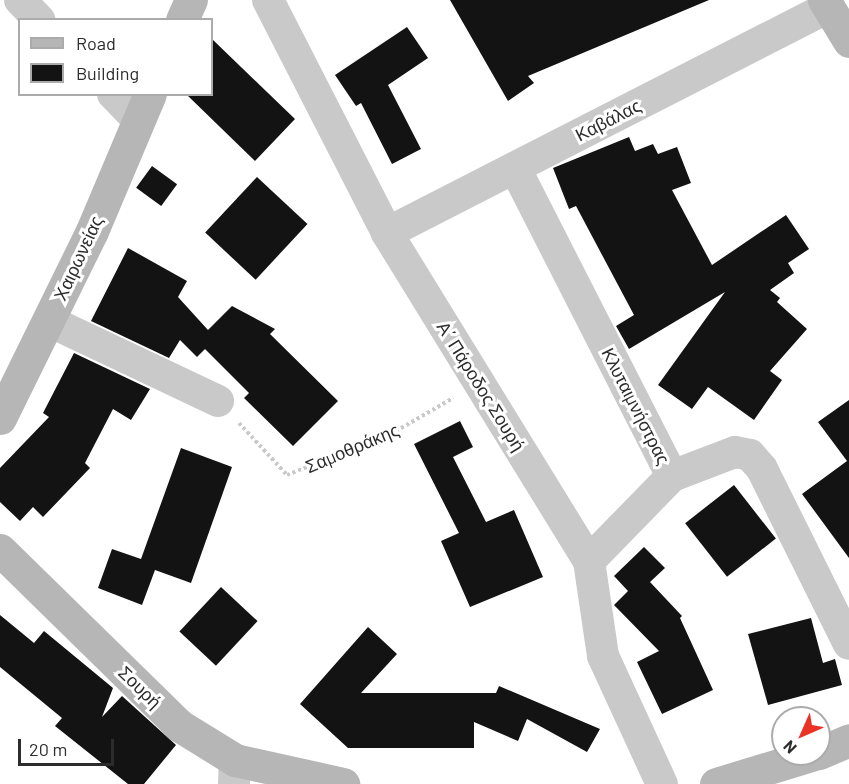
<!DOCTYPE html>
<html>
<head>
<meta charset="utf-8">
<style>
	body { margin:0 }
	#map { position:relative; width:849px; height:784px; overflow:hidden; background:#fff; font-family:Barlow,sans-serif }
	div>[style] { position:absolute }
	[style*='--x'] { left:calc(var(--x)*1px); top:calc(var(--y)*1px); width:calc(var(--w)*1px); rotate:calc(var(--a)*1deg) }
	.building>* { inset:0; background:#131313; transform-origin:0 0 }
	.path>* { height:4px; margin-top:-2px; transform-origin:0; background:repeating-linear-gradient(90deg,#c9c9c9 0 3px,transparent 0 6px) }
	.street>* { height:32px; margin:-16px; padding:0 16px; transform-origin:16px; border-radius:16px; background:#c9c9c9 }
	.secondary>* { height:33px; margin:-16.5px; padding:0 16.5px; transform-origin:16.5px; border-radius:16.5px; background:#b6b6b6 }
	span { translate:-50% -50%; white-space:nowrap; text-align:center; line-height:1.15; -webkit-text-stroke:6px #fff; paint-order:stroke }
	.street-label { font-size:18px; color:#2c2c2c }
	.legend { position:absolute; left:18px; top:18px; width:195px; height:78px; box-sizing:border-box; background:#fff; border:2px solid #ababab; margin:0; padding:8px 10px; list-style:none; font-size:18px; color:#2c2c2c }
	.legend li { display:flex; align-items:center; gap:12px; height:30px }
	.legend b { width:30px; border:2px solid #ababab }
	.north { position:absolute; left:771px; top:706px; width:60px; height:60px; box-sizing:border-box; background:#fff; border:2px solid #ababab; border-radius:50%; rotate:225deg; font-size:16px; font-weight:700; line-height:24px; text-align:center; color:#2c2c2c }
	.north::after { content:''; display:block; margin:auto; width:21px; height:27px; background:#ea3226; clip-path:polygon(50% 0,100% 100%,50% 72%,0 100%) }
	.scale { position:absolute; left:18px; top:739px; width:96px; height:27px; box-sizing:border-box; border:3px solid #2c2c2c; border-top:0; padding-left:8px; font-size:18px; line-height:21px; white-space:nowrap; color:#2c2c2c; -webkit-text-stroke:4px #fff; paint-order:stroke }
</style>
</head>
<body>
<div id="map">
	<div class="building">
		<i style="clip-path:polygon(450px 0,709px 0,528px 76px,534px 83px,508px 101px)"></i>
		<i style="clip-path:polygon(407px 27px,428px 58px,388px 85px,421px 149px,392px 164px,361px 103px,356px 106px,335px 75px)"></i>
		<i style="clip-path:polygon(212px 39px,295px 119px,255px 161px,186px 94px,212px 94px)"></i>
		<i style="clip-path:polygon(629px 137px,635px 151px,653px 144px,658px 154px,677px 147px,691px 183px,672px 190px,712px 265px,786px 215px,809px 249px,788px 263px,794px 273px,770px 290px,780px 298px,777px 302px,807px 329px,770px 371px,782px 380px,754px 420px,708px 387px,692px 409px,658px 385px,725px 292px,629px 349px,616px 326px,634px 315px,576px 206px,569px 209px,553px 168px)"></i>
		<i style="left:152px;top:166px;width:31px;height:27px;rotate:36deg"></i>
		<i style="left:257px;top:177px;width:69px;height:76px;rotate:43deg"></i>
		<i style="clip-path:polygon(128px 248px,187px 281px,178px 297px,208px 330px,232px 306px,275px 329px,270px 334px,338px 401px,293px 446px,244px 398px,249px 393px,205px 349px,197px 357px,180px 340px,169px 358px,91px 321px)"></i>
		<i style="clip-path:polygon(74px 353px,150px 389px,131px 420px,113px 409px,85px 463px,90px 468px,43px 517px,33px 507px,20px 521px,0 502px,0 468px,49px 417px,43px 413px)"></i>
		<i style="clip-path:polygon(849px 400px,849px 558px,802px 494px,847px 461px,818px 422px)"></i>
		<i style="clip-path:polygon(460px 421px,473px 447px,453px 457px,486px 522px,514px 510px,543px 577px,470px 607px,441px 541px,459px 533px,414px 444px)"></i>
		<i style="clip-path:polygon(181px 448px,232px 467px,191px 583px,155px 570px,142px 605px,98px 588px,112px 549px,141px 559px)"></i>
		<i style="left:734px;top:485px;width:68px;height:62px;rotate:52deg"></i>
		<i style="clip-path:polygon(644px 547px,665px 568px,650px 582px,682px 616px,680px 618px,713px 690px,662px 714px,637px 662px,659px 651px,614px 605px,628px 591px,614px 576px)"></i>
		<i style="left:221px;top:587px;width:50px;height:61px;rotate:43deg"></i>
		<i style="clip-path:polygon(0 615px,34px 643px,44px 631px,113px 688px,102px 717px,122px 696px,176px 745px,144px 784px,128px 784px,55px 726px,62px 718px,0 667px)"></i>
		<i style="clip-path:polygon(811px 618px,823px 663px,835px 659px,842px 685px,768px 705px,748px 634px)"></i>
		<i style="clip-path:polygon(368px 627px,397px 654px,361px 693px,496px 693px,499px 686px,600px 729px,587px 752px,527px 719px,518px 741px,474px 722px,474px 748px,348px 748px,300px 704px)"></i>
	</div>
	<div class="path">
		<i style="--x:239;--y:423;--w:71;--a:47.3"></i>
		<i style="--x:287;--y:475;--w:118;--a:-22"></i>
		<i style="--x:396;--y:431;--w:66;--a:-30.1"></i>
	</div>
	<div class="street">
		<i style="--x:20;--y:0;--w:28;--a:46"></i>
		<i style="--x:268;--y:0;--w:262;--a:62.9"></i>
		<i style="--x:387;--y:233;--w:385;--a:58.4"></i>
		<i style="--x:589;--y:561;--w:96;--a:81.6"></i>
		<i style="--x:603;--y:656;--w:141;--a:65.3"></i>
		<i style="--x:113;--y:94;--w:37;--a:46"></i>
		<i style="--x:515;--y:168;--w:346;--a:63"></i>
		<i style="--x:672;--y:476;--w:67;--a:-20.9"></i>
		<i style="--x:735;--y:452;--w:15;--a:11"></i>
		<i style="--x:750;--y:455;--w:18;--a:49"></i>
		<i style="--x:762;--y:469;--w:195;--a:63.6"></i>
		<i style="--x:387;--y:233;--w:496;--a:-27.1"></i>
		<i style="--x:49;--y:321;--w:187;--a:25.3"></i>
		<i style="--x:589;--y:561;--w:119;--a:-45.7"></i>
		<i style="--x:234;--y:784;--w:24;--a:-88"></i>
	</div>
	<div class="secondary">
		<i style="--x:824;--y:0;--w:48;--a:58.6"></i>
		<i style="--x:182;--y:20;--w:22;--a:-66"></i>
		<i style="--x:0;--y:418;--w:208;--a:-63.8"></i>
		<i style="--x:92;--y:231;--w:149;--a:-67.1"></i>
		<i style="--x:0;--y:550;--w:252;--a:44.4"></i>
		<i style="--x:180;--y:726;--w:65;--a:31.7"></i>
		<i style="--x:235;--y:760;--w:111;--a:12.5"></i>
		<i style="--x:819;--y:753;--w:33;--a:-23"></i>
		<i style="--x:716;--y:784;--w:103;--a:-16.9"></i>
	</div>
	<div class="street-label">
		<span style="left:608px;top:120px;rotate:-27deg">Καβάλας</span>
		<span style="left:78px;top:258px;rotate:-65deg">Χαιρωνείας</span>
		<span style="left:481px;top:386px;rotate:58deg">Α΄ Πάροδος Σουρή</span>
		<span style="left:636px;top:406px;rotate:63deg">Κλυταιμνήστρας</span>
		<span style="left:352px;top:448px;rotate:-23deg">Σαμοθράκης</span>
		<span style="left:140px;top:687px;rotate:44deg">Σουρή</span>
	</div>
	<ul class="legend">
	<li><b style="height:8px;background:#b6b6b6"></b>Road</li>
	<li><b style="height:16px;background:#131313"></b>Building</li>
	</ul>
	<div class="north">N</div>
	<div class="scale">20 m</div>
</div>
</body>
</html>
